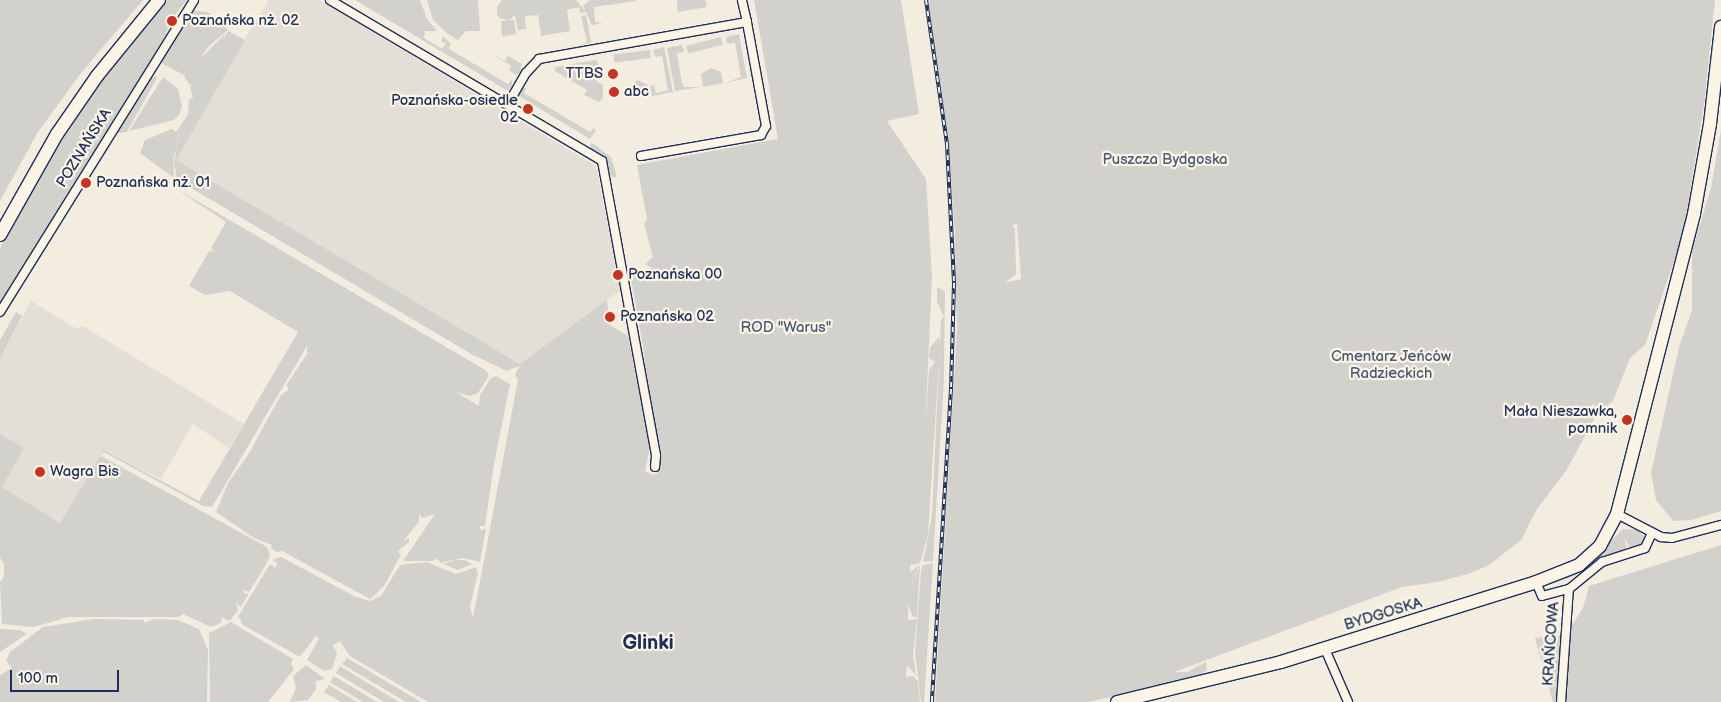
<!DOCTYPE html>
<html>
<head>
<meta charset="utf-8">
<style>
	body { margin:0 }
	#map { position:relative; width:1721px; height:702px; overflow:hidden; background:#f3ede0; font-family:"Balsamiq Sans",sans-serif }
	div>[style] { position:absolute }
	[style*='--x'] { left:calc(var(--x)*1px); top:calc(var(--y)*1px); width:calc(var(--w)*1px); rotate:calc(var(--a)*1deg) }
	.built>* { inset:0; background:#e3dfd6 }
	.green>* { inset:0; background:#d3d1cc; transform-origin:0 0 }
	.roads { filter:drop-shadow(1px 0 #1b2f5e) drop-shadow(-1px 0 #1b2f5e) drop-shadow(0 1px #1b2f5e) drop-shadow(0 -1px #1b2f5e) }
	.minor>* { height:8px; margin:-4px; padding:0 4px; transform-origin:4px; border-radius:4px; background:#fcf5e5 }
	.primary>* { height:12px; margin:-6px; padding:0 6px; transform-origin:6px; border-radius:6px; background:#fcf5e5 }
	.trunk>* { height:12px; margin:-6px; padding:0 6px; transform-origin:6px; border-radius:6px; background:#fcf5e5 }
	.rail>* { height:4px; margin-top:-2px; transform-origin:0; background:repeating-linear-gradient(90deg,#fcf5e5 0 5.5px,#1b2f5e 0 11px); box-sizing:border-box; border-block:1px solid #1b2f5e }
	.dots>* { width:14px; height:14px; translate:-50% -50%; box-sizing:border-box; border:2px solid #fcf5e5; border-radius:50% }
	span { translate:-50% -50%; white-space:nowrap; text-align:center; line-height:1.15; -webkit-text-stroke:4.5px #fcf5e5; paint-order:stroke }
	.poi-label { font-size:15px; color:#1b2f5e }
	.left { translate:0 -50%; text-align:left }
	.right { translate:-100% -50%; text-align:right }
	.street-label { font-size:15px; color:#1b2f5e }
	.park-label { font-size:15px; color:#49587a }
	.district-label { font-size:20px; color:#1b2f5e; font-weight:700 }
	.scale { position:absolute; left:10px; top:670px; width:109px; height:22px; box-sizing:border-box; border:2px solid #1b2f5e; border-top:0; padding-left:6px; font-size:15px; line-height:18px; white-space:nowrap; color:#1b2f5e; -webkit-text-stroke:4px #fcf5e5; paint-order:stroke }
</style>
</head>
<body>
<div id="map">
	<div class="built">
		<i style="clip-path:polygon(269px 0,319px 0,596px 166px,621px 290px,521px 364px,166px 163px)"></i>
		<i style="clip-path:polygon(31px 301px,77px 329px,83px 326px,244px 424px,229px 448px,193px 424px,161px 479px,104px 450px,60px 523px,1px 487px,24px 448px,0 434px,0 359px)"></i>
	</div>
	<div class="green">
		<i style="clip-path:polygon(0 0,143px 0,81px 73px,38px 132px,0 201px)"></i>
		<i style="clip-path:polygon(167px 0,187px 0,169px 23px,166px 35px,0 303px,0 249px,6px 235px,74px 120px,120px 56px)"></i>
		<i style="clip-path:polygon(355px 0,420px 0,427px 19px,437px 31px,425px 31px,424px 38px,442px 49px,446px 43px,441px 42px,443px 36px,451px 44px,449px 49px,508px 84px,512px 79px,512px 85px,508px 91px)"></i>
		<i style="clip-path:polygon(427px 0,478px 0,480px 31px,466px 31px,458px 40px,448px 34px,433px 20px)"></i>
		<i style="clip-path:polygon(502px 0,576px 0,586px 12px,580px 13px,579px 7px,567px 10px,570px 31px,541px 36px,538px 15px,525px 16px,526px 29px,518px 30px,515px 15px,509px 20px,514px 20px,516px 34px,502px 37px,501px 21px,509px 20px,499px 18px,497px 14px,497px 7px)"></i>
		<i style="clip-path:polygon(590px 0,636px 0,636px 1px,594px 7px,595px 22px,603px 23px,592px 25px,583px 6px)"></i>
		<i style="clip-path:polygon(677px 0,705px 0,707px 7px,678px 12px)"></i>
		<i style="clip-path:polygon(754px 0,901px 0,919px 114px,887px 121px,926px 179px,932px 277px,925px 431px,929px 370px,935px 362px,929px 358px,930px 347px,939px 337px,940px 345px,928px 534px,920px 563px,910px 565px,910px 572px,919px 565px,909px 590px,920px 565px,917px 617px,913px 617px,908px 605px,908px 620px,917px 619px,913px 655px,916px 676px,907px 665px,906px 677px,913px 676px,918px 682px,920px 702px,428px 702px,350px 656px,340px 641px,333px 645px,337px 653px,332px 669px,324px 671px,307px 660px,319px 638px,316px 636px,300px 657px,243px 625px,239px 617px,236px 620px,270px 564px,276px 568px,277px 563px,272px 560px,281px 557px,356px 597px,370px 601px,381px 596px,400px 565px,427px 562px,456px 574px,476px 567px,478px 573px,470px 606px,473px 618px,518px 380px,515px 374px,520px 366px,507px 371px,473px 355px,176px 179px,175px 161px,180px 126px,188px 115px,189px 99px,193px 98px,190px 87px,193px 83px,190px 85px,184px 76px,187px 72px,184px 75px,165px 65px,170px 70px,161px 62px,192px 10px,208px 12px,228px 30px,209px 46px,200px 59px,225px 34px,223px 40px,228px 31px,245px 40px,176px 160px,520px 364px,607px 300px,610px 325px,628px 336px,650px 447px,645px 471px,652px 475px,658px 473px,662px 456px,646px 382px,644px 352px,630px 273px,652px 268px,645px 264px,653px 257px,644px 224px,647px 219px,637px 165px,778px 139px)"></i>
		<i style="clip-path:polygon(evenodd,928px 0,1715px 0,1704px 105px,1683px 235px,1645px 345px,1630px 358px,1613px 401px,1595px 417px,1566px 471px,1537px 509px,1521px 540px,1489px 565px,1471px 573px,1438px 582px,1402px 587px,1174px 672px,1187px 672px,1206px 662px,1207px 670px,1192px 679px,1088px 702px,935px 702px,957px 329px,955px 237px,948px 136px,928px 0,1017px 224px,1021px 279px,1005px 283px,1016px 274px,1015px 229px,1012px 225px,1017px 224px)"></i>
		<i style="clip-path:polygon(586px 15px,591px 42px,579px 46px,587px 42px,581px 16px)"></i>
		<i style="clip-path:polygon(739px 34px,747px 78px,725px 83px,741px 77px,735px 43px,727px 44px,726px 37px)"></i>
		<i style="left:721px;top:37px;width:8px;height:36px;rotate:76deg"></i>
		<i style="clip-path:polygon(682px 45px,684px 52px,677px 53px,682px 83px,684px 87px,701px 87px,675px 91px,667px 48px)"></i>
		<i style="clip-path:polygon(664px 47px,673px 92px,652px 96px,650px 86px,654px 85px,656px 93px,668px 90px,662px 56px,655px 57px,653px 50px)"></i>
		<i style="left:650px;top:50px;width:8px;height:37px;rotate:83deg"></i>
		<i style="clip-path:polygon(492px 54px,505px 61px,508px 56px,522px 64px,520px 73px,516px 75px,509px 70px,511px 66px)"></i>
		<i style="clip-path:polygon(596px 60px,600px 67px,594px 70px,597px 82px,603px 84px,603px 98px,599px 102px,584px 95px,587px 90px,555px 71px,555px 67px)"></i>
		<i style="clip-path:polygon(711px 68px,721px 72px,723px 83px,703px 87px,701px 74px)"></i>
		<i style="clip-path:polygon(158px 76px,127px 132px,118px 133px,116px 131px,148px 79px)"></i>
		<i style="clip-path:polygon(163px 77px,178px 89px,182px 107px,179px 115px,174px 120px,129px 131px)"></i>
		<i style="clip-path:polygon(638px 80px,648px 85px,650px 96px,630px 99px,628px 87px)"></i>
		<i style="clip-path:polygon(522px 88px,526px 88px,524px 93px,590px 132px,593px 128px,596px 130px,590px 139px,517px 95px)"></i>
		<i style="clip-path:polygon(179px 127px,179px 131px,177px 145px,173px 157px,174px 178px,140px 153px,145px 140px,172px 129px,176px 132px)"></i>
		<i style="clip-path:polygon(1721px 130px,1721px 511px,1692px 520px,1673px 521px,1656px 500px,1651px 473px,1679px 347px,1692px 310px,1692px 251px,1711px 188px)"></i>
		<i style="clip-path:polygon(591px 142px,611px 157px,617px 177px,611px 177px,606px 161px,590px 149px)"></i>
		<i style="clip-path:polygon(175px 188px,487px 371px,489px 376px,478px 393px,470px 396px,456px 392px,479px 406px,480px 395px,491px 378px,496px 376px,510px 384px,494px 464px,485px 526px,479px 526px,481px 530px,486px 529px,480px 562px,463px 558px,440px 563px,437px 558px,434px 561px,403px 561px,435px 514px,423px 518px,419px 515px,419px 521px,403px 542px,409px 538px,409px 542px,398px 551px,401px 555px,384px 586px,370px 599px,282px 551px,276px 552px,271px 548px,272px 545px,254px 538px,216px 512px,228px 483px,248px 455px,281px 395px,288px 390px,287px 384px,307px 354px,307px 346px,212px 507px,203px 506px,104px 452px,101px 456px,267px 547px,270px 555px,267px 563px,249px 592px,243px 590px,244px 594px,249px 593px,241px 607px,236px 603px,238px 610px,231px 619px,228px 621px,222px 617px,221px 623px,211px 627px,183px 614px,179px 617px,68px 617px,34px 627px,2px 624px,0 582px,4px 576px,4px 563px,0 558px,0 434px,24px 448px,2px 487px,60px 523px,104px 450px,199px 501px,298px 332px,230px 291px,205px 295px,189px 286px,209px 251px,214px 252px,211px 248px,226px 222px)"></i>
		<i style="clip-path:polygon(937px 287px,945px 291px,944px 379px,933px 561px,923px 562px,932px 515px,941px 319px,944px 317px,937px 302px)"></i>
		<i style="clip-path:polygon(16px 312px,22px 316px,0 359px,0 340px)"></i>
		<i style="clip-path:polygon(1623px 529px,1637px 530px,1645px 537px,1644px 543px,1630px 548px,1624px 537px,1627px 549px,1599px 558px,1574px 576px,1553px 584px,1583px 569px)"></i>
		<i style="clip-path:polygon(1721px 545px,1721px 702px,1553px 702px,1535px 638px,1566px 635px,1583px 608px,1589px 586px)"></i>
		<i style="clip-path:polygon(455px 560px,465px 560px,472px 564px,458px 570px,443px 564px)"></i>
		<i style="clip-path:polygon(933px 563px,924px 702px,921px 702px,915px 653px,921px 571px,923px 565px)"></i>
		<i style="clip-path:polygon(94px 619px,144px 620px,144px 623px,155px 619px,178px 620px,199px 629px,208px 650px,207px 702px,0 702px,0 675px,12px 668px,6px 661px,10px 652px,43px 627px)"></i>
		<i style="clip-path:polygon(231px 622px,293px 659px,291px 664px,294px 669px,268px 702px,210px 702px,209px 633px)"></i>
		<i style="clip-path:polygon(0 629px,20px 630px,27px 634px,0 652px)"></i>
		<i style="clip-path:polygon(347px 658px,354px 662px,421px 702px,406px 702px,342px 664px)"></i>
		<i style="clip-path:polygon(306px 665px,325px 679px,316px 681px,316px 689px,308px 700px,290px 702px,296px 688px,293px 676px)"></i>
		<i style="clip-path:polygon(340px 666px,399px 702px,384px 702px,336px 673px)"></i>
		<i style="clip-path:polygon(334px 676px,377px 702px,363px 702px,330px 682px)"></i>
		<i style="clip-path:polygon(329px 685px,357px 702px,341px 702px,324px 692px)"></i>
	</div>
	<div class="roads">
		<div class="minor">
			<i style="--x:330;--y:0;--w:316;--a:30.6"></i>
			<i style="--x:602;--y:161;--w:300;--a:79.6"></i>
			<i style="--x:656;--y:456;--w:11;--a:95"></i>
			<i style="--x:508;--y:104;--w:36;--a:-60"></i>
			<i style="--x:526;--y:73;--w:19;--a:-47"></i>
			<i style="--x:539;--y:59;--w:211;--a:-10.1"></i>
			<i style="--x:747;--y:22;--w:23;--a:-103"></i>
			<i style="--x:641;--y:156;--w:122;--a:-9.9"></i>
			<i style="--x:761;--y:135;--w:10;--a:-61"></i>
			<i style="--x:766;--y:126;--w:106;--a:-100.4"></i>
			<i style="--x:0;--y:312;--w:367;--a:-58.1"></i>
			<i style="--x:1617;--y:514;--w:50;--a:27.6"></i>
			<i style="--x:1661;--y:537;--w:11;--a:5"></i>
			<i style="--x:1672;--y:538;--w:51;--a:-14.9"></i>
			<i style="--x:1536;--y:582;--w:15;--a:67"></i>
			<i style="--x:1542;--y:596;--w:28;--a:-15"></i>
			<i style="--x:1569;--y:589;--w:43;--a:-39.3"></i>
			<i style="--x:1602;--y:562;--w:45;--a:-18"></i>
			<i style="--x:1645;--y:548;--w:17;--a:-65"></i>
			<i style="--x:1325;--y:649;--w:58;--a:66.5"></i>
			<i style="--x:1561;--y:702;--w:113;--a:-86"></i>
		</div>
		<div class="primary">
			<i style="--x:1117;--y:702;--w:169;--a:-13.7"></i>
			<i style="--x:1281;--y:662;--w:267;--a:-17.4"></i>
			<i style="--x:1536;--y:582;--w:46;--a:-21.6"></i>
			<i style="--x:1579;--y:565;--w:28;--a:-42"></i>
			<i style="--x:1600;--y:546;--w:36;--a:-62"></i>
			<i style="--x:1617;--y:514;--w:310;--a:-75.6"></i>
			<i style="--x:1694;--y:214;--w:91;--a:-79.9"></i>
			<i style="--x:1710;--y:124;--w:98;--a:-83.5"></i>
		</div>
		<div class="trunk">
			<i style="--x:0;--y:235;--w:116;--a:-60.6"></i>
			<i style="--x:57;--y:134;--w:70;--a:-55.4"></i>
			<i style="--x:97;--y:76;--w:98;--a:-50.8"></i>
		</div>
	</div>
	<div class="rail">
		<i style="--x:926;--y:0;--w:146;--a:81.7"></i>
		<i style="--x:947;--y:144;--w:139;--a:87.1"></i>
		<i style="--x:954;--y:283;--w:106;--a:91.6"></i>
		<i style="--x:951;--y:389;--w:314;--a:93.5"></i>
	</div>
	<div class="dots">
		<i style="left:172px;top:21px;background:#c8321e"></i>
		<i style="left:613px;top:74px;background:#c8321e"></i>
		<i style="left:614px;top:92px;background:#c8321e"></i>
		<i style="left:528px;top:109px;background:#c8321e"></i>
		<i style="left:86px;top:183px;background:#c8321e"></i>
		<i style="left:618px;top:275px;background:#c8321e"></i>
		<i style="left:610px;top:317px;background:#c8321e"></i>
		<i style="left:1627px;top:420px;background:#c8321e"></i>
		<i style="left:40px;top:472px;background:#c8321e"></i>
	</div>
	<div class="poi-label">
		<span class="left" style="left:182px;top:21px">Poznańska nż. 02</span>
		<span class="right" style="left:603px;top:74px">TTBS</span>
		<span class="left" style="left:624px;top:92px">abc</span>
		<span class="right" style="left:518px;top:109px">Poznańska-osiedle<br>02</span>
		<span class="left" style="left:96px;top:183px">Poznańska nż. 01</span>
		<span class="left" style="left:628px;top:275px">Poznańska 00</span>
		<span class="left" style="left:620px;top:317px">Poznańska 02</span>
		<span class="right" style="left:1617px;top:420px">Mała Nieszawka,<br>pomnik</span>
		<span class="left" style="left:50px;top:472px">Wagra Bis</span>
	</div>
	<div class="street-label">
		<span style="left:84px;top:148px;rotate:-58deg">POZNAŃSKA</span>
		<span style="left:1383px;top:614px;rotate:-17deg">BYDGOSKA</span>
		<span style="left:1551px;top:644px;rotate:-86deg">KRAŃCOWA</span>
	</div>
	<div class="park-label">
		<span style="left:1165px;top:160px">Puszcza Bydgoska</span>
		<span style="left:786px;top:328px">ROD "Warus"</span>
		<span style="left:1391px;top:365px">Cmentarz Jeńców<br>Radzieckich</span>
	</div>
	<div class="district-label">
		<span style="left:648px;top:643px">Glinki</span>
	</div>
	<div class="scale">100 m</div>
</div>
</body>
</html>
